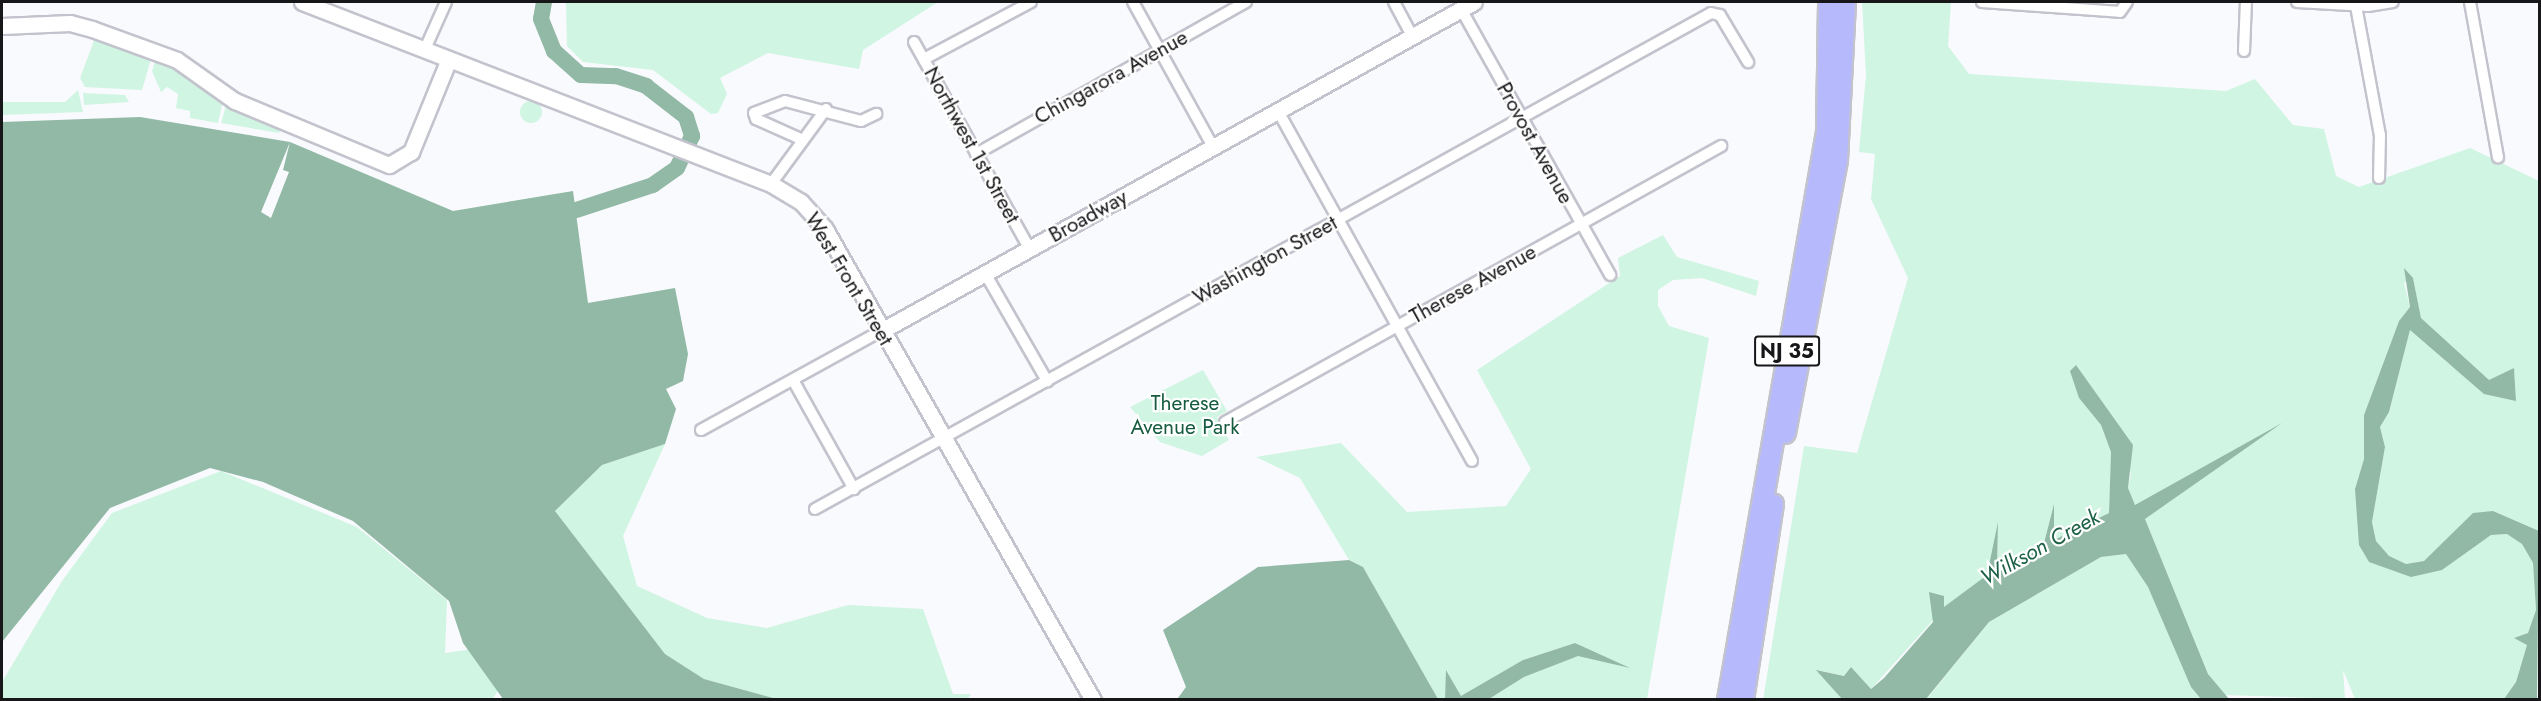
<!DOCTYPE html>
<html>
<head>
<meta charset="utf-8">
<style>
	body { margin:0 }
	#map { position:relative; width:2541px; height:701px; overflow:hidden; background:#f9fafe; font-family:Jost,sans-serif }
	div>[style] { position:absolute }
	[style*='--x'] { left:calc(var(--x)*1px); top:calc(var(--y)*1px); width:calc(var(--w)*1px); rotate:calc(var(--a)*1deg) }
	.green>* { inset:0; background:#d0f5e2 }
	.round { border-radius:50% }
	.water>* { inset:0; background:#91b9a5 }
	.pier>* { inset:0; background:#f9fafe }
	.river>* { height:16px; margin:-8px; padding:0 8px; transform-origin:8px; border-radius:8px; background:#91b9a5 }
	.roads { filter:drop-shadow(2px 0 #c3c3cd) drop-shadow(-2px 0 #c3c3cd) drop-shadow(0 2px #c3c3cd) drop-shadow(0 -2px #c3c3cd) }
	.street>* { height:10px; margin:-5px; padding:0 5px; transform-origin:5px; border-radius:5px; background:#fff }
	.secondary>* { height:15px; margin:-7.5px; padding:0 7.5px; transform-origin:7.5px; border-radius:7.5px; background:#fff }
	.highway>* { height:20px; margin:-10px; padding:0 10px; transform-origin:10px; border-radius:10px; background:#b7b9fd }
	span { translate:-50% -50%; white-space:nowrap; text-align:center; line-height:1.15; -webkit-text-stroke:4.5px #fff; paint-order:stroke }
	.shield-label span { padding:2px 4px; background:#fff; border:2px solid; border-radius:4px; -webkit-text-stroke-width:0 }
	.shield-label { font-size:20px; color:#17171a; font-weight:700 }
	.street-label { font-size:21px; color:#17171a }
	.park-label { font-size:21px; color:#155b40 }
	.water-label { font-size:22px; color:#1d6146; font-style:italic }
	.frame { position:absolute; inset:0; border:3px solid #17171a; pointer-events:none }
</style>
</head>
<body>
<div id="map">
	<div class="green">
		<i style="clip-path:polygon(566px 2px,938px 2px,863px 50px,859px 69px,768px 53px,720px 78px,727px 94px,718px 113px,711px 114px,653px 70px,583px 62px,567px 46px)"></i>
		<i style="clip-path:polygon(1862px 2px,1951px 2px,1948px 46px,1969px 74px,2226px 91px,2255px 79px,2293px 125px,2324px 129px,2336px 176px,2359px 187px,2470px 148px,2539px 181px,2539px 531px,2493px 511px,2424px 561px,2406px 564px,2389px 557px,2376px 541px,2372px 522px,2385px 447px,2380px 427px,2389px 412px,2410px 330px,2450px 365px,2516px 400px,2514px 369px,2489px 381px,2421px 318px,2413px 278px,2404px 283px,2410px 307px,2399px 321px,2364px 415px,2364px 459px,2355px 489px,2369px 562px,2442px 570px,2491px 535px,2507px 534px,2522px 544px,2533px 563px,2536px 610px,2528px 633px,2515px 638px,2527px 645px,2516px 682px,2504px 699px,2355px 699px,2343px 670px,2345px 699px,2224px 695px,2208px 674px,2145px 519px,2275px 427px,2135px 506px,2128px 488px,2131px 473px,2097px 397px,2076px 365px,2079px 398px,2101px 425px,2111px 452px,2109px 513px,2054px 540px,2053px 507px,2043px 547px,1997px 572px,1998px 527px,1987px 575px,1944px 608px,1871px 689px,1851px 667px,1845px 676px,1817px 670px,1842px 699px,1763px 700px,1804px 446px,1857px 453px,1908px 278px,1871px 199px,1875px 154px,1859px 152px,1866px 75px)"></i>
		<i style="clip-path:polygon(95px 38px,151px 59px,142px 90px,85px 87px,80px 78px)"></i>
		<i style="clip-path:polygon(156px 58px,223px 101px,218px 123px,190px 118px,190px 111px,176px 108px,178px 94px,167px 87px,161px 92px,152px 71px)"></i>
		<i style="clip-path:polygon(78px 90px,83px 112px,2px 115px,2px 102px,65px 102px)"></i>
		<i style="clip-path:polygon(83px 93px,125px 95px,129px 102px,84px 105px)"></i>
		<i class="round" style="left:520px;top:101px;width:22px;height:22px"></i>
		<i style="clip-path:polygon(227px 102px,281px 128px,279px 133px,221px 123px)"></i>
		<i style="clip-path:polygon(1663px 235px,1677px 257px,1759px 281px,1756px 296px,1702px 278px,1673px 280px,1658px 290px,1658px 306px,1669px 326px,1709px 338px,1647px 699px,1489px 699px,1524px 677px,1578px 655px,1626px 667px,1575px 643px,1523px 660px,1461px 697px,1447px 671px,1445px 699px,1438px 699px,1363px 567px,1349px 560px,1300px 478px,1256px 457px,1341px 443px,1407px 512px,1506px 506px,1531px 469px,1477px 370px,1620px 276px,1618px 258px)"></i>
		<i style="clip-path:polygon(1203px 370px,1227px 411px,1217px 417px,1229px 440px,1202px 456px,1160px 442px,1130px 407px)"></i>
		<i style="clip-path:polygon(665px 444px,623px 536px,637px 586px,707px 618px,767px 628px,848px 605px,923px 609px,953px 694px,971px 694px,967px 700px,777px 699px,704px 679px,665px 654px,555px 511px,602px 465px)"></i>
		<i style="clip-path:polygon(221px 471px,357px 527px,447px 600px,445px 653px,473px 649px,502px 684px,492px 700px,2px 700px,2px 682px,62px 581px,112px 513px)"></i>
		<i style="clip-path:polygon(2126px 554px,2148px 587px,2201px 699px,1926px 700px,1989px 622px,2101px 557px)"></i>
	</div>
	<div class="water">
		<i style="clip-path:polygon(140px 117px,290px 142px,453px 211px,573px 191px,588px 303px,675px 288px,688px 354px,683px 381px,666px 389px,676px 409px,665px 444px,602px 465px,555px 511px,665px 654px,704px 679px,777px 699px,503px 699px,463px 643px,449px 601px,353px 521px,263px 482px,210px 468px,110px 508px,2px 642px,2px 122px)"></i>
		<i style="clip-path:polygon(2404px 268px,2413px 278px,2421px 318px,2489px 380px,2514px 368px,2516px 401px,2484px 394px,2410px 330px,2389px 412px,2380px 427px,2385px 447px,2372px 522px,2376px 541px,2389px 556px,2406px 564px,2424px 561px,2473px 513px,2493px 511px,2539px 531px,2537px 699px,2504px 699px,2516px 682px,2527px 645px,2514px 638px,2528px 633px,2536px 610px,2533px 563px,2522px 544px,2507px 534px,2491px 535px,2442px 570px,2411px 577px,2369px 562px,2359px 545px,2355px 489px,2364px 459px,2364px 415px,2399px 321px,2410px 307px)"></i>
		<i style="clip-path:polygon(2076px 365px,2133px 445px,2128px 488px,2135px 505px,2282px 423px,2145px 519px,2208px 674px,2229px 699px,2201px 699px,2191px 687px,2148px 587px,2126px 554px,2101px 557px,1989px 622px,1926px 699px,1842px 699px,1816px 670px,1844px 676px,1851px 667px,1871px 689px,1884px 678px,1933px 622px,1929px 592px,1944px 596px,1944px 607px,1987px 575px,1998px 522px,1997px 572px,2043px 547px,2054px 504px,2054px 540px,2109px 513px,2111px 452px,2101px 425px,2079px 398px,2070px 371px)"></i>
		<i style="clip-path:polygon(1349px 560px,1363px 567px,1438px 699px,1115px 699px,1178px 698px,1186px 687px,1163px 630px,1258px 567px)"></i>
		<i style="clip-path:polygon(1575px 643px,1630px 668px,1578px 656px,1524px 677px,1489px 699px,1445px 699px,1446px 670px,1461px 696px,1523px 660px)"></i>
	</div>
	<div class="pier">
		<i style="clip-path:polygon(290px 142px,283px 170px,289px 172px,271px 218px,261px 212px)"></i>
	</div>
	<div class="river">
		<i style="--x:544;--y:2;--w:17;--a:100"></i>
		<i style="--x:541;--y:19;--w:35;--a:68"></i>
		<i style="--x:554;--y:51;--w:36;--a:42"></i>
		<i style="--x:581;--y:75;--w:35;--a:2"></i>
		<i style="--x:616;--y:76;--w:32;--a:18"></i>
		<i style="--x:646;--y:86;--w:51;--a:37.8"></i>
		<i style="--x:686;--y:117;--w:20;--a:72"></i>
		<i style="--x:692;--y:136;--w:35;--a:115"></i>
		<i style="--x:677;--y:168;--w:29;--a:145"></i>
		<i style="--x:653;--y:185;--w:81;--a:162"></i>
	</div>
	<div class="roads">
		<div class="street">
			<i style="--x:1133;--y:2;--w:166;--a:61.1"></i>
			<i style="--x:1394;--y:2;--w:38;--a:62"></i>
			<i style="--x:1982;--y:2;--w:138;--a:4.1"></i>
			<i style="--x:2120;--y:12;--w:12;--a:-55"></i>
			<i style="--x:2297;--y:2;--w:71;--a:3.2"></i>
			<i style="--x:2368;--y:6;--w:25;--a:-9"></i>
			<i style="--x:2470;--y:2;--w:158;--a:79.8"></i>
			<i style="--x:2356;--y:6;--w:131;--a:79.5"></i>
			<i style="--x:2380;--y:135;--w:43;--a:91.3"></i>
			<i style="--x:1461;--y:9;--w:305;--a:60.7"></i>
			<i style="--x:914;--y:42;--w:236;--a:60.8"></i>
			<i style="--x:425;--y:49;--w:51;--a:-65.9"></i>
			<i style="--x:2244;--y:51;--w:49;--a:-87.7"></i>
			<i style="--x:924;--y:59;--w:121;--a:-28"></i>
			<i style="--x:1278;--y:111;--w:400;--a:61"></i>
			<i style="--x:803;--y:140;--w:51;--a:-155.9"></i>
			<i style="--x:756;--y:119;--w:6;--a:-108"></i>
			<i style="--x:754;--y:113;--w:33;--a:-21"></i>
			<i style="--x:785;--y:101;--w:79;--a:14.7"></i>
			<i style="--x:861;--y:121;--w:17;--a:-25"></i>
			<i style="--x:976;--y:154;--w:310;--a:-29.4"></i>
			<i style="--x:771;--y:184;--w:93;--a:-53.7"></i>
			<i style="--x:985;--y:273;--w:125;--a:60.1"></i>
			<i style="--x:793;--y:380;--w:125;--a:60.8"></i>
			<i style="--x:1225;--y:422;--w:568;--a:-29.09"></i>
			<i style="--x:701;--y:430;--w:205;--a:-28.8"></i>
			<i style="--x:815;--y:509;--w:1024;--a:-28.97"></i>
			<i style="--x:1711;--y:13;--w:9;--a:13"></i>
			<i style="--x:1720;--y:15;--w:55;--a:59.2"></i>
		</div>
		<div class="secondary">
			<i style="--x:302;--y:2;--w:503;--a:21.21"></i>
			<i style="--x:771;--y:184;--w:35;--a:31"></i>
			<i style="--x:801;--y:202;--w:36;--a:48"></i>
			<i style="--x:825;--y:229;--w:542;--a:60.36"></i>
			<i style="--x:2;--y:26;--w:68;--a:-2.5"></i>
			<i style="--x:70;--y:23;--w:23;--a:15"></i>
			<i style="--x:92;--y:29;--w:90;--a:20"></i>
			<i style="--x:177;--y:60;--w:71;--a:35.3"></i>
			<i style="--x:235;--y:101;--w:167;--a:22.6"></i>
			<i style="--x:389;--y:165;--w:26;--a:-31"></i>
			<i style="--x:411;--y:152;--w:100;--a:-67.8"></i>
			<i style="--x:881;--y:331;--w:678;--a:-29.02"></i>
		</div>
		<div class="highway">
			<i style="--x:1785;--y:433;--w:278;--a:-79.2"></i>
			<i style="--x:1837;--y:160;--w:158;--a:-87.1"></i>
			<i style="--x:1728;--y:700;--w:577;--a:-80.11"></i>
			<i style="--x:1827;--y:132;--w:130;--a:-89.1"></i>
			<i style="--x:1743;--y:700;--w:198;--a:-81.3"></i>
		</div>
	</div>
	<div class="shield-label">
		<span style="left:1787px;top:351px">NJ 35</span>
	</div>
	<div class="street-label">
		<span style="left:1111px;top:77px;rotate:-29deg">Chingarora Avenue</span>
		<span style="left:1535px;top:143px;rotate:61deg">Provost Avenue</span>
		<span style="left:972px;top:145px;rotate:61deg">Northwest 1st Street</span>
		<span style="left:1088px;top:216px;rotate:-29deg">Broadway</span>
		<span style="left:1265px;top:260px;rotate:-29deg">Washington Street</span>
		<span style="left:849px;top:279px;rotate:59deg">West Front Street</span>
		<span style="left:1473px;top:284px;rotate:-29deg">Therese Avenue</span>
	</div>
	<div class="park-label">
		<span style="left:1185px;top:415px">Therese<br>Avenue Park</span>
	</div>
	<div class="water-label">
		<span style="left:2040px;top:547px;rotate:-29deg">Wilkson Creek</span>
	</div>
	<div class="frame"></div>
</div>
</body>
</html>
